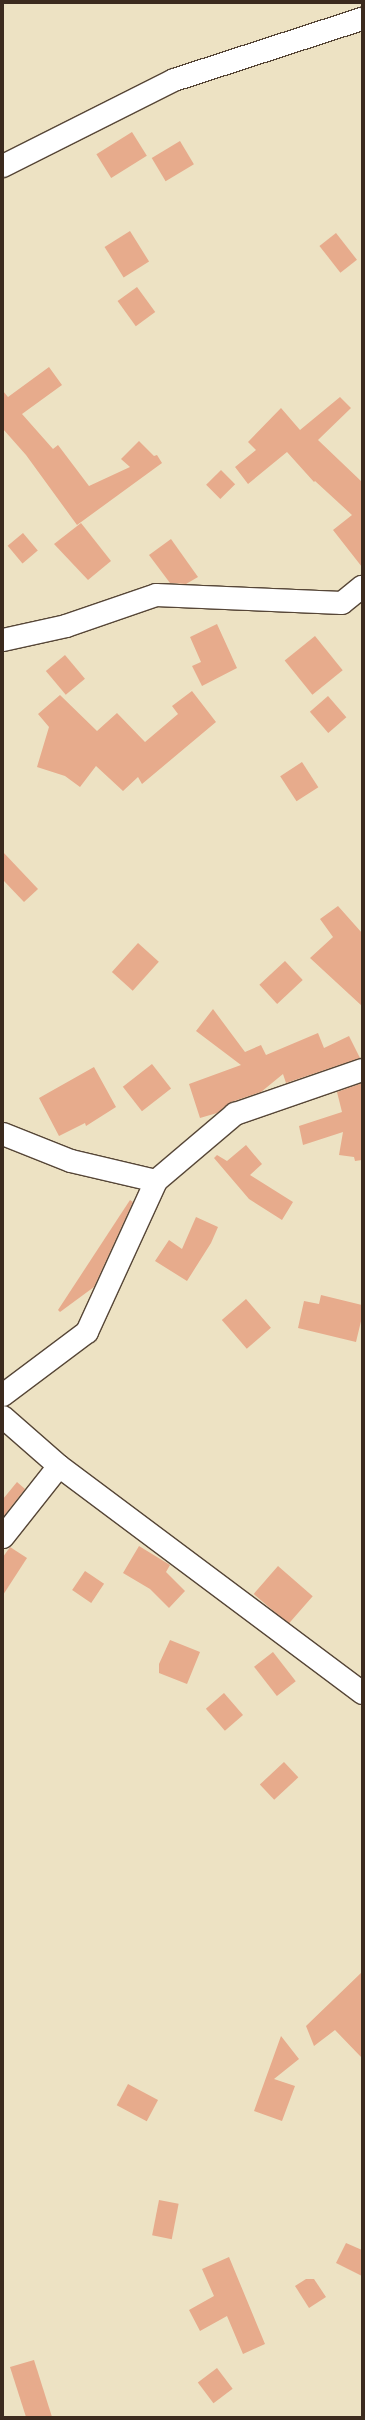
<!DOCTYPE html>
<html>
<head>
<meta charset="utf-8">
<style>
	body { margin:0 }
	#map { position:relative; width:365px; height:2420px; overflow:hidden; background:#ede2c3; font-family:Kalam,sans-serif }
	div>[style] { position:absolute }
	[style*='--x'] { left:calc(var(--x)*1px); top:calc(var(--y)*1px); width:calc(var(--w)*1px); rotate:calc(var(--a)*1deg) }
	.building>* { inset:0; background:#e7ab8c; transform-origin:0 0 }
	.roads { filter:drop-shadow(1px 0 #564637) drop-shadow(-1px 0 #564637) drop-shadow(0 1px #564637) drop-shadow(0 -1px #564637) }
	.street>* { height:22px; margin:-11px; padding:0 11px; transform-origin:11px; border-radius:11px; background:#fff }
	span { translate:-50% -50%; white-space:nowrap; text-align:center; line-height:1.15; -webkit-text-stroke:4px #fbf7ec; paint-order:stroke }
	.frame { position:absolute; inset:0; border:4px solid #3b2a1e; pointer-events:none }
</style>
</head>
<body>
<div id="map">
	<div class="building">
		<i style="left:132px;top:132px;width:28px;height:42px;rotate:58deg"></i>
		<i style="left:180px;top:141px;width:27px;height:33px;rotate:59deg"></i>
		<i style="left:130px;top:231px;width:36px;height:30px;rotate:58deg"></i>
		<i style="left:336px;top:233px;width:34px;height:21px;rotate:52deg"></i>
		<i style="left:137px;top:287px;width:31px;height:24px;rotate:54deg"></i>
		<i style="clip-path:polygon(49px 367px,62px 385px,22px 414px,53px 449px,58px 445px,89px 486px,130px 467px,121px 459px,139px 441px,154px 456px,157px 455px,162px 463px,77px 525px,26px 455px,3px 429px,3px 391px,8px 397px)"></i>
		<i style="clip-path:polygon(340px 397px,351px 408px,318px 440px,362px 482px,362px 567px,333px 530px,352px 515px,315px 481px,314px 482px,287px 452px,248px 484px,235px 467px,256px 450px,248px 442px,281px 408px,300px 430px)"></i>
		<i style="left:221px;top:470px;width:20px;height:21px;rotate:45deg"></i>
		<i style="clip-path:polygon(81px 523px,111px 561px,88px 580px,54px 544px)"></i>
		<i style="left:23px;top:533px;width:23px;height:20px;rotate:50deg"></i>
		<i style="clip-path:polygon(171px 539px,198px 577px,186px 584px,170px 583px,149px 555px)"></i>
		<i style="clip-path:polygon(217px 624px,237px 668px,202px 686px,192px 666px,201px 662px,190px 637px)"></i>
		<i style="left:315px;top:636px;width:44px;height:39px;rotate:51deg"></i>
		<i style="left:65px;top:655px;width:31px;height:25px;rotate:50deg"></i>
		<i style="clip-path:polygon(192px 691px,216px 722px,142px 784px,138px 777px,123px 791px,96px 766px,80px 787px,65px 776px,37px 767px,49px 727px,38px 714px,60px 695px,97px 731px,117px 713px,145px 742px,178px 714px,172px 706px)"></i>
		<i style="left:328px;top:696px;width:28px;height:24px;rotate:49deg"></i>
		<i style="left:302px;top:762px;width:30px;height:26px;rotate:57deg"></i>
		<i style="clip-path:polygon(3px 852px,38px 889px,24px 902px,3px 880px)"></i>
		<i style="clip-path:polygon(338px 906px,362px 933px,362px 1006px,310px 958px,333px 937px,320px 919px)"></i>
		<i style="left:138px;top:943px;width:28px;height:39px;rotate:42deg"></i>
		<i style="left:285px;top:961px;width:26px;height:35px;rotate:47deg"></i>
		<i style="clip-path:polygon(213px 1009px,245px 1052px,261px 1045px,266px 1055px,318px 1033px,324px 1048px,349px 1036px,360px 1058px,286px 1083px,283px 1074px,261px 1092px,231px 1102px,217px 1113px,200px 1118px,189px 1084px,241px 1065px,196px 1031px)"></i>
		<i style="left:152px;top:1064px;width:31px;height:37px;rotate:52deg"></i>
		<i style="clip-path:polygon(94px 1067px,116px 1107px,86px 1126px,85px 1123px,59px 1136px,39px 1098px)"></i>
		<i style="clip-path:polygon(362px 1083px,362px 1160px,355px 1161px,354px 1157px,339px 1155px,343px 1132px,303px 1145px,299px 1126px,342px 1112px,337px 1092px)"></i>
		<i style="clip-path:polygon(246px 1145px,262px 1164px,250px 1175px,293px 1202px,282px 1220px,249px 1199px,214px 1158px,217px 1155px,227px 1161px)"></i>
		<i style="clip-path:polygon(130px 1200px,133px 1202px,94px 1287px,60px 1312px,58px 1310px)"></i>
		<i style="clip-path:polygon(196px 1217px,218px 1227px,211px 1243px,187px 1281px,155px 1261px,169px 1240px,182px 1249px)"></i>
		<i style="clip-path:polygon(321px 1295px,362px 1305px,362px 1317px,356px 1342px,298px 1328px,304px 1301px,319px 1304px)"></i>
		<i style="left:246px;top:1299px;width:38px;height:32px;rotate:49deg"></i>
		<i style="clip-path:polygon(17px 1482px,25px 1489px,3px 1517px,3px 1499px)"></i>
		<i style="clip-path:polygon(139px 1546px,170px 1565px,166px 1572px,185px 1591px,169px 1608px,150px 1589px,123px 1573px)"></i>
		<i style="clip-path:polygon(10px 1547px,27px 1558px,3px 1595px,3px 1557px)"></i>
		<i style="left:278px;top:1566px;width:46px;height:37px;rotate:41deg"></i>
		<i style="left:85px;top:1571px;width:23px;height:23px;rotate:34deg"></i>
		<i style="clip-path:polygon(170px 1640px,200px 1652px,187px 1684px,159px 1673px,159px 1664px)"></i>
		<i style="left:273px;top:1652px;width:37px;height:24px;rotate:52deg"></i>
		<i style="left:224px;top:1693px;width:29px;height:24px;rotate:49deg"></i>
		<i style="left:284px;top:1762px;width:21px;height:33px;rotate:47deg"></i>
		<i style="clip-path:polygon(362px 1972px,362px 2058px,335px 2030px,314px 2046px,306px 2026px)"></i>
		<i style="clip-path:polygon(281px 2036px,299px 2059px,274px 2079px,295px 2086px,282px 2121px,254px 2111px)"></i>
		<i style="left:128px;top:2084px;width:34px;height:24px;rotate:28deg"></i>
		<i style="left:159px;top:2200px;width:20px;height:36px;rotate:11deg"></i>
		<i style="clip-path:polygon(346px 2243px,362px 2250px,362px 2276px,336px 2263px)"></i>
		<i style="clip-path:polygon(229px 2257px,265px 2344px,243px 2354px,227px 2316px,200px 2331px,189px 2310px,214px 2296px,202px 2269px)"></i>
		<i style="clip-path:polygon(306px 2279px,314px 2279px,326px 2297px,309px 2308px,295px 2286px)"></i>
		<i style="clip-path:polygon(34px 2360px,52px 2417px,26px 2417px,10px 2367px)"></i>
		<i style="left:217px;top:2368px;width:26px;height:24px;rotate:53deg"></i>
	</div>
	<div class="roads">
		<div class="street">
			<i style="--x:3;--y:166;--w:191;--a:-26.7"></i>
			<i style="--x:174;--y:80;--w:198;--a:-18"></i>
			<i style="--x:3;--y:640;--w:65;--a:-12.5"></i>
			<i style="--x:66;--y:626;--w:95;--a:-19"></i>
			<i style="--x:156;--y:595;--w:186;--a:2.5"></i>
			<i style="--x:342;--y:603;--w:26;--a:-39"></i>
			<i style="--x:3;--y:1134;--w:73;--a:21.7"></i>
			<i style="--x:71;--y:1161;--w:87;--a:13.2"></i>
			<i style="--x:3;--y:1395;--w:105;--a:-36.9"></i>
			<i style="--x:87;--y:1332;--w:166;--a:-65.4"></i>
			<i style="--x:156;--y:1181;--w:104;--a:-40.3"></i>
			<i style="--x:235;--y:1114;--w:134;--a:-19.1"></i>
			<i style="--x:3;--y:1417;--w:74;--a:41.2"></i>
			<i style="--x:59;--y:1466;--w:379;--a:36.8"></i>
			<i style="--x:3;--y:1537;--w:90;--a:-51.7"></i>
		</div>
	</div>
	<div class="frame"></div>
</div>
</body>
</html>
